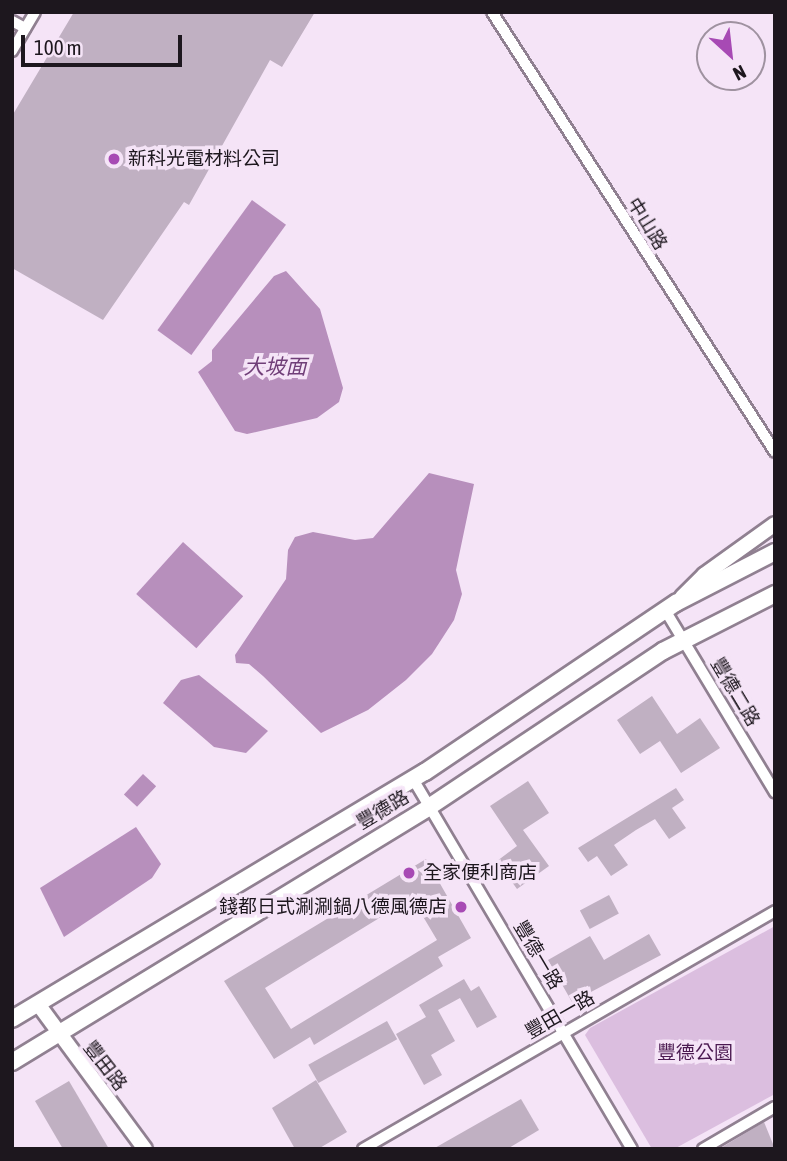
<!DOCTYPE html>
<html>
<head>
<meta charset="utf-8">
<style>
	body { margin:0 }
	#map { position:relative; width:787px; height:1161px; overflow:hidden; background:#f5e4f7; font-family:"Asap Condensed","Noto Sans TC",sans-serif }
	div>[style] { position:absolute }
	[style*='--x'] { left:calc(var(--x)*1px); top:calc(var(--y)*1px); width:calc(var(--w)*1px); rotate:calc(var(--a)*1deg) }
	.green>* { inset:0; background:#dbbedf }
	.water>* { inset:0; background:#b78fbc; transform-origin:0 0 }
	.building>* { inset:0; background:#c0b0c2; transform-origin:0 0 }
	.roads { filter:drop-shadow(2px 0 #908091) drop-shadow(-2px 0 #908091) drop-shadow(0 2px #908091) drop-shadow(0 -2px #908091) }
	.minor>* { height:10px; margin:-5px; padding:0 5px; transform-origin:5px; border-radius:5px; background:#fff }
	.tertiary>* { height:14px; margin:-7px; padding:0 7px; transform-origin:7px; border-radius:7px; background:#fff }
	.secondary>* { height:16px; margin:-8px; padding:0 8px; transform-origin:8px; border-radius:8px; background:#fff }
	.dots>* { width:19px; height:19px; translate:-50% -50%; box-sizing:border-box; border:4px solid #f5e4f7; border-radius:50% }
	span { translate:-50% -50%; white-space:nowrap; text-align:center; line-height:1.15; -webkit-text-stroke:7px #f5e4f7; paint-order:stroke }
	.poi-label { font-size:19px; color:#1d171e }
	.left { translate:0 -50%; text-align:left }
	.right { translate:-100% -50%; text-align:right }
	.street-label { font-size:19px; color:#1d171e }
	.park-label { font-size:19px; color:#4b1a51 }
	.water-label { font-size:21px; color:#703e78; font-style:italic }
	.frame { position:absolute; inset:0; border:14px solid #1d171e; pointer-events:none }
	.north { position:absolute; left:696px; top:21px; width:70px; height:70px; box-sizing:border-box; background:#f5e4f7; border:2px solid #9f92a0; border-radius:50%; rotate:153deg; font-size:19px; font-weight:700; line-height:28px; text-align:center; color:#1d171e }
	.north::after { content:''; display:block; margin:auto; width:24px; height:32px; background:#a74ab4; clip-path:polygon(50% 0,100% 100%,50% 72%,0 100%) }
	.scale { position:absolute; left:21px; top:35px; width:161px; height:32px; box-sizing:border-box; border:4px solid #1d171e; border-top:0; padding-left:9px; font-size:21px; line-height:24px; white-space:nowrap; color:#1d171e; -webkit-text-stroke:5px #f5e4f7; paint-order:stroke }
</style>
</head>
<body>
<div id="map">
	<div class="green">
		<i style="clip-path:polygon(775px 926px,775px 1094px,674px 1149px,652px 1149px,585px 1035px,590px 1028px)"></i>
	</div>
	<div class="water">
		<i style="left:252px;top:200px;width:42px;height:161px;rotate:36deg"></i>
		<i style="clip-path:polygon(286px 271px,320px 309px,343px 388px,339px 402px,317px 418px,247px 434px,235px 431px,198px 372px,212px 361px,212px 350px,274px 276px)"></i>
		<i style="clip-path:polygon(429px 473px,474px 484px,456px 570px,462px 594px,454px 620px,432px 654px,406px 680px,368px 710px,321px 733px,263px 676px,249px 664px,236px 663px,235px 655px,286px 579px,288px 550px,295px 537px,313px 532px,355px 540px,373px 538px)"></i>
		<i style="left:183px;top:542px;width:81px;height:70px;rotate:42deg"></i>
		<i style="clip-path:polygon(199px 675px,268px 731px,246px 753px,214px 747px,163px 703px,181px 680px)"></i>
		<i style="left:143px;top:774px;width:18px;height:28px;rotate:43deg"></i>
		<i style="clip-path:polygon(136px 827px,161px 864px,152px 878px,64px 937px,40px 888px)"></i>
	</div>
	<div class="building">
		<i style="clip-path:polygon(74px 12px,315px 12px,282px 67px,270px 60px,189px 205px,184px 202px,103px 320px,12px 268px,12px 116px)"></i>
		<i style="clip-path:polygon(652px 696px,677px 734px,700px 718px,720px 748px,681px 773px,660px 741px,640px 754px,617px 720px)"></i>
		<i style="clip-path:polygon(528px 781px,549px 813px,523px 830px,549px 866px,517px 889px,497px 861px,517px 846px,490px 806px)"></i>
		<i style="clip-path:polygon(676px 788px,684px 800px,672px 808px,686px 828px,669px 839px,655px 819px,636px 830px,614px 845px,628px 865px,611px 876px,597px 856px,588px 862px,578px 848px)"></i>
		<i style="clip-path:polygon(evenodd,426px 859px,471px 938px,438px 957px,443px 966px,314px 1045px,310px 1037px,274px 1059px,224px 981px,426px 859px,412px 898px,437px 940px,291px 1029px,265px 988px,412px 898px)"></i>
		<i style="left:609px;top:895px;width:21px;height:33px;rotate:62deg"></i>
		<i style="clip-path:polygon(649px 934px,661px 955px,572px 1002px,548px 960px,590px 936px,604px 960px)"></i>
		<i style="clip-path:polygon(464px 979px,471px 991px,479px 986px,497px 1017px,477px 1028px,460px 998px,438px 1010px,455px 1041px,431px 1055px,442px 1075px,424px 1085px,396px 1034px,426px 1017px,419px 1005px)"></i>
		<i style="left:387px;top:1021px;width:21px;height:90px;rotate:61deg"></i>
		<i style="clip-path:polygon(316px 1080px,347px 1132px,318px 1149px,295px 1149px,272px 1108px)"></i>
		<i style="clip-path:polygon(69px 1081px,109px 1149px,63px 1149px,35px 1101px)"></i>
		<i style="clip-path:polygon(521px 1099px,539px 1130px,507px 1149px,433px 1149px)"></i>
		<i style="clip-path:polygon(764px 1122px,775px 1149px,719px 1149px)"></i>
	</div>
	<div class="roads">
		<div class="minor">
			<i style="--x:492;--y:12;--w:523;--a:57.25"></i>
			<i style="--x:12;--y:21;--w:15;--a:28"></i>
			<i style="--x:12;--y:51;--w:45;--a:-59.5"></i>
			<i style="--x:665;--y:610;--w:213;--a:58.9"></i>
			<i style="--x:413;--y:779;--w:430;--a:59.4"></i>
			<i style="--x:363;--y:1149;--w:476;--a:-30"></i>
			<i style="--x:703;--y:1149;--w:83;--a:-30.3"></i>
		</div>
		<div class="tertiary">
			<i style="--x:682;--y:597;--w:31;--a:-45"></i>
			<i style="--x:704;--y:575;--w:87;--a:-35.7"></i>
			<i style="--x:38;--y:1004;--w:180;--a:53.6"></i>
		</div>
		<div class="secondary">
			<i style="--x:12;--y:1019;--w:481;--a:-30.9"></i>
			<i style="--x:425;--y:772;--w:303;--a:-34"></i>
			<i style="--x:676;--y:603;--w:111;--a:-27.3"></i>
			<i style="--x:12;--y:1062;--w:489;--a:-31.4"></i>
			<i style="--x:429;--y:807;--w:281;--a:-33.7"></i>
			<i style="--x:663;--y:651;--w:126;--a:-27"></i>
		</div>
	</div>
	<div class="dots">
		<i style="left:114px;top:159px;background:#a74ab4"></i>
		<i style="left:409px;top:873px;background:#a74ab4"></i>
		<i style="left:461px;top:907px;background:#a74ab4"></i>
	</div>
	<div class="poi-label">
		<span class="left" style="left:128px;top:159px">新科光電材料公司</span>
		<span class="left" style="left:423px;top:873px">全家便利商店</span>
		<span class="right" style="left:447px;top:907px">錢都日式涮涮鍋八德風德店</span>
	</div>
	<div class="street-label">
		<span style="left:647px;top:224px;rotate:58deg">中山路</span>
		<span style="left:735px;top:692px;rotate:59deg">豐德二路</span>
		<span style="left:383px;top:810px;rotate:-31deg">豐德路</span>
		<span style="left:538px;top:955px;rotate:59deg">豐德一路</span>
		<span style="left:560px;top:1015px;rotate:-30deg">豐田一路</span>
		<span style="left:105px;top:1066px;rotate:52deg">豐田路</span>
	</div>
	<div class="park-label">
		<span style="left:695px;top:1053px">豐德公園</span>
	</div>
	<div class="water-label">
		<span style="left:275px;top:366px">大坡面</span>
	</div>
	<div class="frame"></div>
	<div class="north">N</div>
	<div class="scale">100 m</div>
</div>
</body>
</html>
